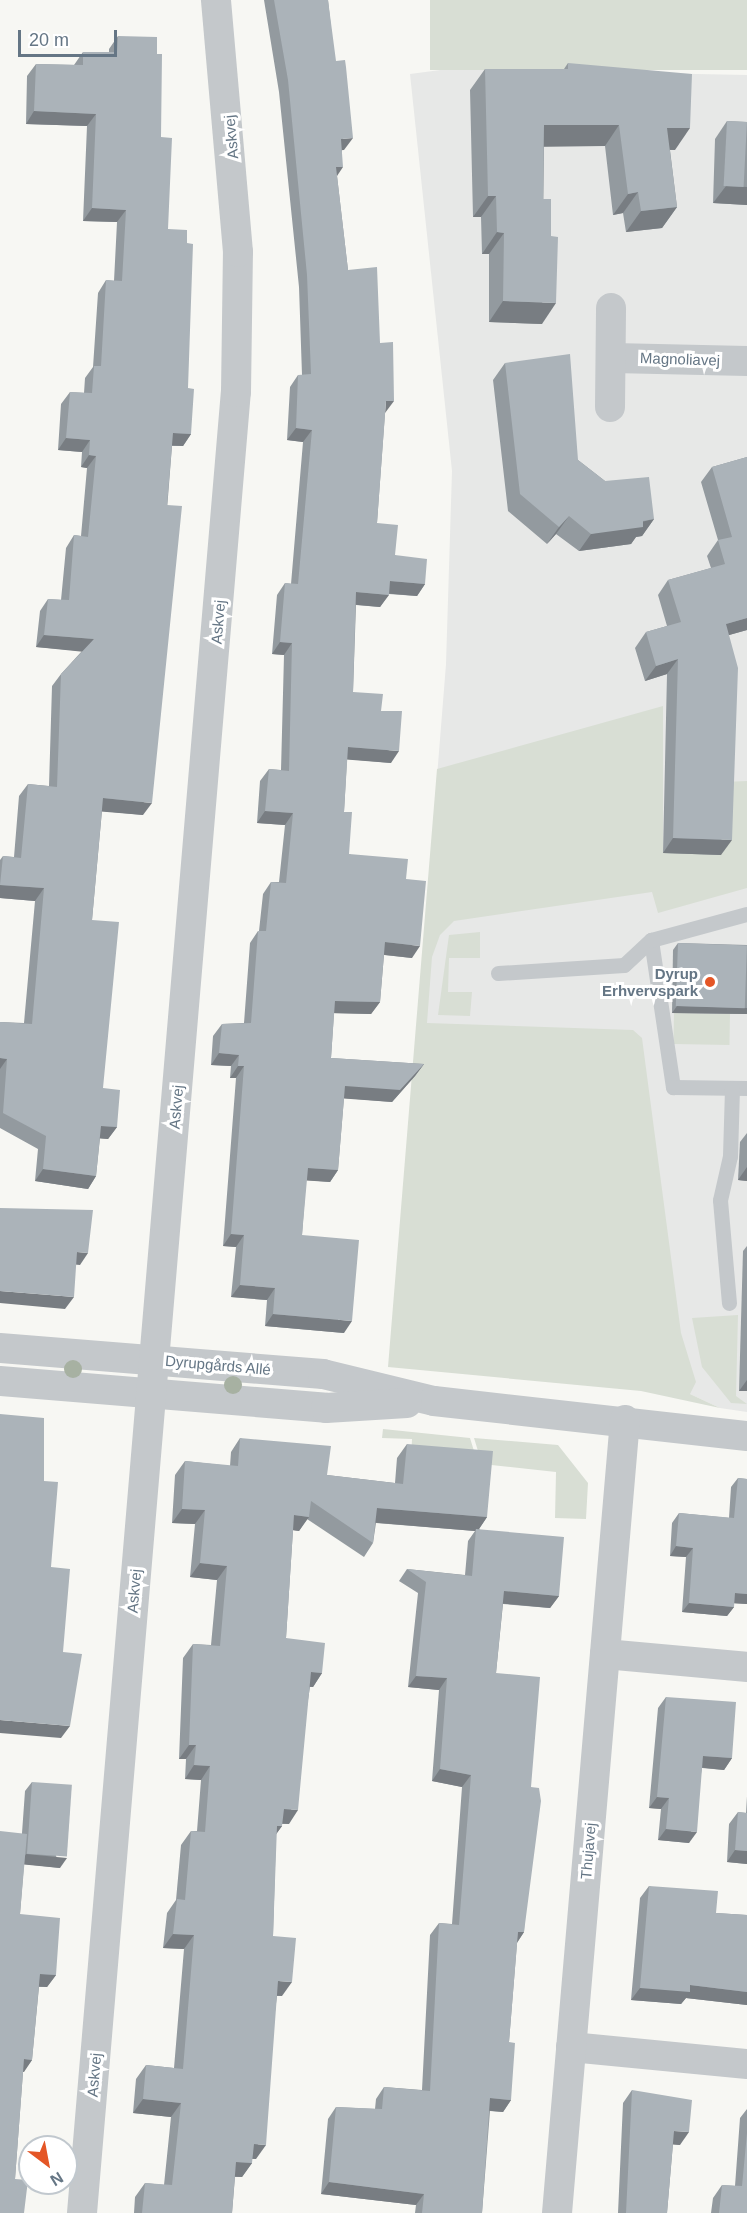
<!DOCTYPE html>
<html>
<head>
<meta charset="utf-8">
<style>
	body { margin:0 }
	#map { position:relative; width:747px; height:2213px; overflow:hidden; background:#f7f7f3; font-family:Arial,sans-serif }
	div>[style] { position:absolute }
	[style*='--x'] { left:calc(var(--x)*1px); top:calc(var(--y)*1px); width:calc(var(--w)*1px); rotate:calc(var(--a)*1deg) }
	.built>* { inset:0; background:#e7e8e7 }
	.green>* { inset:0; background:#d8ded4; transform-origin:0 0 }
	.lane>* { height:15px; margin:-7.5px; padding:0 7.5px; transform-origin:7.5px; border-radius:7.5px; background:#c4c8cb }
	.street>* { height:30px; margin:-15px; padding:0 15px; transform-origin:15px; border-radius:15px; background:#c4c8cb }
	.trees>* { width:18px; height:18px; margin:-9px; border-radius:50%; background:#a7b1a2 }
	.wall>* { inset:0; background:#939a9f }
	.shaded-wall>* { inset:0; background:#787d82 }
	.building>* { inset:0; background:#abb3b9; transform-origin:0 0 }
	.dots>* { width:16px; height:16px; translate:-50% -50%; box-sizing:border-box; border:3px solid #fff; border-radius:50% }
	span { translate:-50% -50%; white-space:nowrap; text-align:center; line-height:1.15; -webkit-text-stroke:6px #fff; paint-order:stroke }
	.street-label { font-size:15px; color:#657685 }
	.poi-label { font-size:15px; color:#657685; font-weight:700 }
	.right { translate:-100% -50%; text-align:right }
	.north { position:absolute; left:18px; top:2135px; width:60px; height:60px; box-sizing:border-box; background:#fff; border:2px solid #c1c8ce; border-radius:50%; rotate:148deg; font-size:16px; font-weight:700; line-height:24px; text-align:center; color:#657685 }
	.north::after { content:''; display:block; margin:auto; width:21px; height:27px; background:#e45626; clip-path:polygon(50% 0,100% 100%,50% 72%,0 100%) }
	.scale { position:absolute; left:18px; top:30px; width:99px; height:27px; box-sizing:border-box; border:3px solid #657685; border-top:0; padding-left:8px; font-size:18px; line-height:21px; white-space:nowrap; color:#657685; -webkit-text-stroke:4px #fff; paint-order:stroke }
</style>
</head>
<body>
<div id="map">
	<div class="built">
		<i style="clip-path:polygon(448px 69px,747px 75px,747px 1412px,720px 1408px,690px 1394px,417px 1027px,446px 664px,452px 471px,410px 74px)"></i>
	</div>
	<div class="green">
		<i style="left:430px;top:0;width:317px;height:70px"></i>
		<i style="clip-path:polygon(663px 706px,663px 853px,724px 782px,747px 781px,747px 888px,658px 913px,652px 892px,454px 921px,440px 935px,432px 957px,427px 1023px,633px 1030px,642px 1038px,681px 1333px,696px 1382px,690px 1394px,720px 1408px,641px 1391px,388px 1367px,437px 769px)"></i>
		<i style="clip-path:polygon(480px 932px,480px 958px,449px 958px,448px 992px,472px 992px,470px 1016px,438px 1015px,449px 935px)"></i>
		<i style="left:674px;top:1013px;width:56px;height:31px;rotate:1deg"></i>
		<i style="clip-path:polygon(738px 1315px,736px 1396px,747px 1404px,731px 1403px,702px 1367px,692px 1318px)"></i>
		<i style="clip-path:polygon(383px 1429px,470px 1438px,478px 1464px,411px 1459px,412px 1439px,382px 1438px)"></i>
		<i style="clip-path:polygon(474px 1438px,558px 1445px,588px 1483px,586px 1519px,555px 1518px,556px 1472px,482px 1464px)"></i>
	</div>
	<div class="lane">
		<i style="--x:651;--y:940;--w:149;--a:81.5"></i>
		<i style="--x:673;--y:1087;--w:74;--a:0.8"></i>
		<i style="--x:498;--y:973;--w:126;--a:-3.6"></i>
		<i style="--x:624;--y:965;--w:37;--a:-43"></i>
		<i style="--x:651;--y:940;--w:99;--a:-15.2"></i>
		<i style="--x:729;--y:1303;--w:103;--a:-95"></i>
		<i style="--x:720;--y:1200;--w:45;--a:-77.2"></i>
		<i style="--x:730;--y:1156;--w:68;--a:-88.3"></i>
	</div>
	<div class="street">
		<i style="--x:613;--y:358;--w:134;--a:1.3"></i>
		<i style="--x:610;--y:407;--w:99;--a:-89.4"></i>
		<i style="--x:0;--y:1348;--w:324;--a:4.6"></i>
		<i style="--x:323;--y:1374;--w:114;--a:13.7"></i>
		<i style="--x:434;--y:1401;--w:315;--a:6.4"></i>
		<i style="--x:0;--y:1381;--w:327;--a:4.7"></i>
		<i style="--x:326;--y:1408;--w:81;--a:-3.5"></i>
		<i style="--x:605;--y:1654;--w:143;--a:5.2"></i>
		<i style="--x:571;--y:2047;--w:177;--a:5.5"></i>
		<i style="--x:82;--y:2213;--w:1828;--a:-85.17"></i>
		<i style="--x:236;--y:392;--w:140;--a:-89.2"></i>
		<i style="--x:238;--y:252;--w:253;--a:-95"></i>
		<i style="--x:557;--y:2213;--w:796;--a:-85.1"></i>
	</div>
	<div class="trees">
		<i style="left:73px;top:1369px"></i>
		<i style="left:233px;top:1385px"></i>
	</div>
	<div class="wall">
		<i style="clip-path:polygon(264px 0,328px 0,344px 150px,342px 150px,337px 176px,348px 270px,380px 343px,385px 413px,377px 523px,395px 555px,425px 584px,417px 596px,389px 594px,380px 607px,356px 605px,353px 692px,381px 711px,391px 763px,347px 759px,344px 812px,349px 854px,406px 879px,412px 958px,384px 955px,380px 1002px,371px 1014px,334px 1013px,331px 1058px,424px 1064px,415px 1076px,392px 1102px,344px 1098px,338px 1170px,330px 1182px,306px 1180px,302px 1235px,344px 1333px,265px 1326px,267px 1300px,231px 1297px,236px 1247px,223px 1246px,236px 1078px,230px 1078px,231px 1066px,211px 1065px,213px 1036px,222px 1024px,244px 1023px,250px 943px,258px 931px,259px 931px,263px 894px,271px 882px,279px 882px,285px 825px,257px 823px,260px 781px,269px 769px,281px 770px,284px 655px,272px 654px,277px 595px,285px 583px,291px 584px,303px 442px,287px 440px,290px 387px,298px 375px,302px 375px,299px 287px,279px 92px)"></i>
		<i style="clip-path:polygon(118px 36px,157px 54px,161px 137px,168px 229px,187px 243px,188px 388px,191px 434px,183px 446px,172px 446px,143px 815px,102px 811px,92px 920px,103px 1088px,117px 1127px,108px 1139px,100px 1138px,96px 1176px,88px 1189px,35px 1181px,38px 1149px,0 1128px,0 1022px,24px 1023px,35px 901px,0 898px,0 860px,3px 856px,14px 857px,19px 796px,28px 784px,49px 786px,52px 686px,61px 674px,82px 651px,36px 647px,40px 611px,48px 599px,61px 600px,66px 548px,74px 535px,81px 536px,87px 468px,81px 467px,82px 452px,58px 450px,61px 404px,70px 392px,84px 393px,85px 378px,93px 367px,98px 293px,106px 280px,114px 281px,117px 222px,83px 221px,87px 126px,26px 124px,27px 76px,36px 64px,74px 65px,83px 52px,109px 52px,109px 49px)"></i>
		<i style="clip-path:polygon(568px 63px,675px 150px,670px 150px,677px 207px,662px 228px,626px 232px,623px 213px,613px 215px,605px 146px,544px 146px,542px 324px,489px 322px,489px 254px,482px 254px,481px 217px,473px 217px,470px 90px,485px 69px,564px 69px)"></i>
		<i style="clip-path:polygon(727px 121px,747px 122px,747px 205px,713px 203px,715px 139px)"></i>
		<i style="clip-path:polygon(505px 363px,578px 460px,654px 519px,642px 536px,636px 537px,631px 544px,579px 551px,556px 534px,547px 544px,508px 511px,493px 380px)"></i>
		<i style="clip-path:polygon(747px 457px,747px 630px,729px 635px,721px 855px,663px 853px,667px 674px,645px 681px,635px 648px,646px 632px,667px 626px,658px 595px,668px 580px,711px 568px,707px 556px,718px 540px,701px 482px,712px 467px)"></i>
		<i style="clip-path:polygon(678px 943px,747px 945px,747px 1014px,672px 1013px,673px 950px)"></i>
		<i style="clip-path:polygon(747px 1133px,747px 1181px,738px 1180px,740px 1142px)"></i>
		<i style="clip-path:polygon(747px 1246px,747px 1391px,739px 1391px,743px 1251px)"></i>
		<i style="clip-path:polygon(240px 1438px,327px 1475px,395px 1483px,397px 1458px,407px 1444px,487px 1517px,479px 1529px,559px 1596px,550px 1608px,503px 1604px,496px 1673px,531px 1787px,524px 1932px,517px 1943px,509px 2042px,511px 2100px,503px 2112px,490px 2111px,482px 2213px,415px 2213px,416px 2205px,321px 2194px,328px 2119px,336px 2107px,375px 2109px,376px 2099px,384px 2087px,422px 2090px,430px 1935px,439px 1923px,452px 1924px,462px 1787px,432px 1781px,439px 1690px,408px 1687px,418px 1593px,399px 1581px,407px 1569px,465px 1575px,468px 1541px,475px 1531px,376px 1523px,373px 1543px,364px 1557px,307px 1519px,299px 1531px,293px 1530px,286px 1638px,322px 1673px,313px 1687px,310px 1687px,289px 1824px,282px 1824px,282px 1826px,276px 1834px,273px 1936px,282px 1996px,277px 1996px,256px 2159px,252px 2159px,252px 2163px,242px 2177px,235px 2177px,232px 2213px,134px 2213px,135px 2197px,145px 2183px,164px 2185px,171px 2117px,133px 2113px,136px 2079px,146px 2065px,174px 2068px,184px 1949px,163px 1948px,167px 1913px,176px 1900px,181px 1845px,191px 1831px,197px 1831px,201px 1780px,185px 1779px,186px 1759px,179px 1759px,183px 1658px,193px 1644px,211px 1645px,217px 1580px,190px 1577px,195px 1524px,172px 1523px,175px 1475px,185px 1461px,230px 1466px,231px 1452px)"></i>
		<i style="clip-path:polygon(738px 1478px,747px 1479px,747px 1604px,734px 1603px,734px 1607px,727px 1616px,682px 1612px,686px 1557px,670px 1556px,672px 1523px,679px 1513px,729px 1518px,731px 1487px)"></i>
		<i style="clip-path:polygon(666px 1697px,732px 1758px,724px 1770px,702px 1768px,689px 1843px,658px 1840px,661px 1809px,649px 1808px,658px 1708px)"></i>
		<i style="clip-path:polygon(32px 1782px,60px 1868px,24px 1864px,20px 1914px,56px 1975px,47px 1987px,39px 1987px,32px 2060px,23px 2072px,15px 2179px,0 2213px,22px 1833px,25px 1791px)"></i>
		<i style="clip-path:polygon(747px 1796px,747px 1864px,727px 1862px,729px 1824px,738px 1812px,746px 1813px)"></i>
		<i style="clip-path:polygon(649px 1886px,716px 1913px,747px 1915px,747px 2005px,686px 1998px,681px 2004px,631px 2000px,640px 1898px)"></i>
		<i style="clip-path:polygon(632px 2090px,680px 2145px,673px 2144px,667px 2213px,618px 2213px,623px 2103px)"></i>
		<i style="clip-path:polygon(747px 2109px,747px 2213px,711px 2213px,713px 2198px,722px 2185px,735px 2186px,740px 2118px)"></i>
	</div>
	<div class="shaded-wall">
		<i style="clip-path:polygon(34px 111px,96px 114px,87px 126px,26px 124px)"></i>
		<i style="clip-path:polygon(544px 125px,619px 125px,605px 146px,529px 147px)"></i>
		<i style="clip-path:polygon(667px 128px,690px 128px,675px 150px,652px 149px)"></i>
		<i style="clip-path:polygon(353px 138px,344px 150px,332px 151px,341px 139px)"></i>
		<i style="clip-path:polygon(336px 167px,343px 167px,335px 179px)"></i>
		<i style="clip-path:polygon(726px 186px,747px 187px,747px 205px,713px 203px)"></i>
		<i style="clip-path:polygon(638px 192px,623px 213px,613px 215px,628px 194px)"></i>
		<i style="clip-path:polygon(488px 196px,496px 196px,481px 217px,473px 217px)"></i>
		<i style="clip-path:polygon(677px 207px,662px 228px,626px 232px,641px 211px)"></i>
		<i style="clip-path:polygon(92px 208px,126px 210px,117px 222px,83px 221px)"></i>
		<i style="clip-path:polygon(497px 232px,504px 233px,489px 254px,482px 254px)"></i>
		<i style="clip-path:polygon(503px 301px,556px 303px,542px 324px,489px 322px)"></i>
		<i style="clip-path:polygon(386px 401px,394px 401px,385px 413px)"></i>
		<i style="clip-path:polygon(296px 428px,312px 430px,303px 442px,287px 440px)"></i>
		<i style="clip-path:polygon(173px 433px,191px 434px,183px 446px,165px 445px)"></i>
		<i style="clip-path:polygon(66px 438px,90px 440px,82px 452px,58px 450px)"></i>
		<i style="clip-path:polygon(89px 455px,96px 456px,87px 468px,81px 467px)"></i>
		<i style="clip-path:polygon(569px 516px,556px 534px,547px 544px,559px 527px)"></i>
		<i style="clip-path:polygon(654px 519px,642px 536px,636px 537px,631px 544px,579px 551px,591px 534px)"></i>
		<i style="clip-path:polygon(390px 581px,425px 584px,417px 596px,382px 593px)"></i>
		<i style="clip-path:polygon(356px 592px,389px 595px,380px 607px,348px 604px)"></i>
		<i style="clip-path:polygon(747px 618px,747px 630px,715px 639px,726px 624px)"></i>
		<i style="clip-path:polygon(44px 635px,94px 639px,85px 652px,36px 647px)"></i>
		<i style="clip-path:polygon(280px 642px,292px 643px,284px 655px,272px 654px)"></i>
		<i style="clip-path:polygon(678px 659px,667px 674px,645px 681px,656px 666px)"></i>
		<i style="clip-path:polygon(348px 747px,399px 751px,391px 763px,340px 759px)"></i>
		<i style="clip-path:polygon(103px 798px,152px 803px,143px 815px,95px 811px)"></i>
		<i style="clip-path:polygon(265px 811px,293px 813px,285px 825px,257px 823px)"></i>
		<i style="clip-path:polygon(673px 838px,732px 840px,721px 855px,663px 853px)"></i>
		<i style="clip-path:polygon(0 885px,44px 888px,35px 901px,0 898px)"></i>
		<i style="clip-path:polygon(385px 942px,420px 946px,412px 958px,377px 954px)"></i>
		<i style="clip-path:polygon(335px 1001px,380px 1002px,371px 1014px,327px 1013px)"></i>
		<i style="clip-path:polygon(677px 1006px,747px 1008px,747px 1014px,672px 1013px)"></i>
		<i style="clip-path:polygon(219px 1053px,239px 1055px,231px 1066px,211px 1065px)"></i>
		<i style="clip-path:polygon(0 1058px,7px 1059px,0 1069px)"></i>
		<i style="clip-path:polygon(424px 1064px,415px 1076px,392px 1102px,337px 1098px,345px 1086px)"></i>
		<i style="clip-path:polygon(238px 1066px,244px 1066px,236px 1078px,230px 1078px)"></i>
		<i style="clip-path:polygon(101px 1126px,117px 1127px,108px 1139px,93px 1138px)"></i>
		<i style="clip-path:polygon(747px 1167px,747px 1181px,738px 1180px)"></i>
		<i style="clip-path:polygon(308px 1168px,338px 1170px,330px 1182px,299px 1180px)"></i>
		<i style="clip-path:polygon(43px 1169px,96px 1176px,88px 1189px,35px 1181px)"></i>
		<i style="clip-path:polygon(231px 1234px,244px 1235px,236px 1247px,223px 1246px)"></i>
		<i style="clip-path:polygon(77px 1252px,88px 1253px,80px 1265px,69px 1264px)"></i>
		<i style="clip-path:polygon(240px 1285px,275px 1288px,267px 1300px,231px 1297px)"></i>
		<i style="clip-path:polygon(0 1291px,74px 1297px,65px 1309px,0 1303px)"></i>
		<i style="clip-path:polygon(273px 1314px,352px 1321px,344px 1333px,265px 1326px)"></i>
		<i style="clip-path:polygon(747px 1380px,747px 1391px,739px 1391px)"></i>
		<i style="clip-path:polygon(377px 1508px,487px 1517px,477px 1532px,476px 1529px,475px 1531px,367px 1522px)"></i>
		<i style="clip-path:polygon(182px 1509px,205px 1510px,195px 1524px,172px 1523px)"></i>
		<i style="clip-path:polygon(294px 1515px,309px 1517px,299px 1531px,284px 1529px)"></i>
		<i style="clip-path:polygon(676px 1546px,693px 1548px,686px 1557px,670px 1556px)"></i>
		<i style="clip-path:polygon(200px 1563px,227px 1566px,217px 1580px,190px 1577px)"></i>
		<i style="clip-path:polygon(504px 1591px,559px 1596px,550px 1608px,496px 1603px)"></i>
		<i style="clip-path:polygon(735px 1593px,747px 1594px,747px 1604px,728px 1603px)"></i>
		<i style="clip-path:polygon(689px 1603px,734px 1607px,727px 1616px,682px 1612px)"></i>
		<i style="clip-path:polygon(311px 1672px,322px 1673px,313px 1687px,301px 1686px)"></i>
		<i style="clip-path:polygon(416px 1676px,447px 1678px,439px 1690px,408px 1687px)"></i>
		<i style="clip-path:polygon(0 1720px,70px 1726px,61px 1738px,0 1733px)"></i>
		<i style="clip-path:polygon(189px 1745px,196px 1745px,186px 1759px,179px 1759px)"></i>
		<i style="clip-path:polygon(703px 1756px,732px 1758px,724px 1770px,696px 1767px)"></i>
		<i style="clip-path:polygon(194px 1765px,210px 1766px,201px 1780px,185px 1779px)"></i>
		<i style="clip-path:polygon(440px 1769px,471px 1775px,462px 1787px,432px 1781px)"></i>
		<i style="clip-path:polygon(657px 1797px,669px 1798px,661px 1809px,649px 1808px)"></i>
		<i style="clip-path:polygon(284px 1809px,298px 1810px,289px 1824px,274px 1823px)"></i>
		<i style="clip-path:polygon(277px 1826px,282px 1826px,272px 1840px)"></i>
		<i style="clip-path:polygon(666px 1829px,697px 1832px,689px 1843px,658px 1840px)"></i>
		<i style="clip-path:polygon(735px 1850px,747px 1851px,747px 1864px,727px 1862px)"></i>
		<i style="clip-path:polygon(26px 1854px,67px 1858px,60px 1868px,19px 1864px)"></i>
		<i style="clip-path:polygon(518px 1932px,524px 1932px,516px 1944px)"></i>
		<i style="clip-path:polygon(173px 1934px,194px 1935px,184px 1949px,163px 1948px)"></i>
		<i style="clip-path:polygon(40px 1974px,56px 1975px,47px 1987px,32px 1986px)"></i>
		<i style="clip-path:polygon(278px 1981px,292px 1982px,282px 1996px,268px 1995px)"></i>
		<i style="clip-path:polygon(690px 1985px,747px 1992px,747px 2005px,686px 1998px,681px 2004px,631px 2000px,640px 1988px)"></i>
		<i style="clip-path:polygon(24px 2059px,32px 2060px,24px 2072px,16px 2071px)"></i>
		<i style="clip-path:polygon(490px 2098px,511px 2100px,503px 2112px,482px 2110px)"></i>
		<i style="clip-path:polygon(143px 2099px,181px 2103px,171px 2117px,133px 2113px)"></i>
		<i style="clip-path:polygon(674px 2131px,689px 2132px,680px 2145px,665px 2144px)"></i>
		<i style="clip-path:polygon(254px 2144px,266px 2145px,256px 2159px,244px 2158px)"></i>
		<i style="clip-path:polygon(236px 2162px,252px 2163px,242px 2177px,226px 2176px)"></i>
		<i style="clip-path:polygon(329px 2182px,424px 2194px,416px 2205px,321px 2194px)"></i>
	</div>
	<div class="building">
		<i style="clip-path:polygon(274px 0,328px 0,336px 61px,345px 60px,346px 67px,353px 138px,341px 139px,343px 167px,336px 167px,348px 270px,377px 267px,380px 343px,393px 342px,394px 401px,386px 401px,377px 523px,398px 525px,395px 555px,427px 559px,425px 584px,390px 581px,389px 595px,356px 592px,353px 692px,383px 694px,381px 711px,402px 711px,399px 751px,348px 747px,344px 812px,352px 812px,349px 854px,408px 859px,406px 879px,426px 881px,420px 946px,385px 942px,380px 1002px,335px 1001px,331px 1058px,424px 1064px,400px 1090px,345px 1086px,338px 1170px,308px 1168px,302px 1235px,359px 1240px,352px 1321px,273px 1314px,275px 1288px,240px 1285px,244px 1235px,231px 1234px,244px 1066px,238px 1066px,239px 1055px,219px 1053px,222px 1024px,251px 1023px,258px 931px,266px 931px,271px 882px,286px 883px,293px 813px,265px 811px,269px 769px,289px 771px,292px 643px,280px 642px,285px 583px,298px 584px,312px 430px,296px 428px,298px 375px,311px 374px,307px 275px,288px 80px)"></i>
		<i style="clip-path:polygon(118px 36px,157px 37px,157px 54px,162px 54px,161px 137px,172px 138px,168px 229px,187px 230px,187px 243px,193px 244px,188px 388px,194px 389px,191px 434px,173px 433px,167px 505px,182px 506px,152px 803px,103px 798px,92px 920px,119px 922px,103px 1088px,120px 1090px,117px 1127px,101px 1126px,96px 1176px,43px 1169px,46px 1136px,3px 1113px,7px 1059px,0 1058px,0 1022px,32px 1024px,44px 888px,0 885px,3px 856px,21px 858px,28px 784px,57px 787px,61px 674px,94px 639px,44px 635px,48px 599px,69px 600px,74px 535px,88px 537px,96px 456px,89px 455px,90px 440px,66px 438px,70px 392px,92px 393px,94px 366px,101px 366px,106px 280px,122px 281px,126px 210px,92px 208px,96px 114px,34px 111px,36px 64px,83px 65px,83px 52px,117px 52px)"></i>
		<i style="clip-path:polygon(568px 63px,692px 74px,690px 128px,667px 128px,677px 207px,641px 211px,638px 192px,628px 194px,619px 125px,544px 125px,543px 199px,551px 199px,551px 236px,558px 237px,556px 303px,503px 301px,504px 233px,497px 232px,496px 196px,488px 196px,485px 69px,568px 69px)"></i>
		<i style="left:727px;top:121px;width:20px;height:65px;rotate:3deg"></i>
		<i style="clip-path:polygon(570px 354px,578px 460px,605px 481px,649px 477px,654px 519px,643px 521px,643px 527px,591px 534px,569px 516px,559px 527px,520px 494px,505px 363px)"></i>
		<i style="clip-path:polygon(747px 457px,747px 618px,726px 624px,738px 668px,732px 840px,673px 838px,678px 659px,656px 666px,646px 632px,681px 622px,668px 580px,725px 564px,718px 540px,732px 537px,712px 467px)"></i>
		<i style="left:678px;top:943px;width:69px;height:63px;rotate:2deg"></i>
		<i style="clip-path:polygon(0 1208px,93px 1210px,88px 1253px,77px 1252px,74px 1297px,0 1291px)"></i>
		<i style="clip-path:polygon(0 1414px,44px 1418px,44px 1481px,58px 1482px,51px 1567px,70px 1569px,63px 1652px,82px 1654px,70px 1726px,0 1720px)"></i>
		<i style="clip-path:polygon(240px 1438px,331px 1446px,327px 1475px,403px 1484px,407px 1444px,493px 1451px,487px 1517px,377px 1508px,373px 1543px,311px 1501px,309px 1517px,294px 1515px,286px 1638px,325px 1643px,322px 1673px,311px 1672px,298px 1810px,284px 1809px,282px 1826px,277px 1826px,273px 1936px,296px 1938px,292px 1982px,278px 1981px,266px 2145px,254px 2144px,252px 2163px,236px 2162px,232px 2213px,142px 2213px,145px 2183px,172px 2185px,181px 2103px,143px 2099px,146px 2065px,183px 2069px,194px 1935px,173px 1934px,177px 1899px,185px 1900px,191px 1831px,205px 1832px,210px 1766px,194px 1765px,196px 1745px,189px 1745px,193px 1644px,220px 1646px,227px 1566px,200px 1563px,205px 1510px,182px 1509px,185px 1461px,238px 1466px)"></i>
		<i style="clip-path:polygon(738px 1478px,747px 1479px,747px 1594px,735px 1593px,734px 1607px,689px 1603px,693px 1548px,676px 1546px,679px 1513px,734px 1518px)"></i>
		<i style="clip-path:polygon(476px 1529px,564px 1537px,559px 1596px,504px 1591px,496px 1673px,540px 1677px,531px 1787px,539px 1788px,541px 1801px,524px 1932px,518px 1932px,509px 2042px,515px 2043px,511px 2100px,490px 2098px,482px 2213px,422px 2213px,424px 2194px,329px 2182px,336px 2107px,382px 2109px,384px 2087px,430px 2091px,439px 1923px,459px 1925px,471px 1775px,440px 1769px,447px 1678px,416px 1676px,426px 1582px,407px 1569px,472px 1576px)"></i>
		<i style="clip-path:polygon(666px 1697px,736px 1702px,732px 1758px,703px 1756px,697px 1832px,666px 1829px,669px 1798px,657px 1797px)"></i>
		<i style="left:32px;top:1782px;width:40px;height:72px;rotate:4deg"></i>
		<i style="clip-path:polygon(738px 1812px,747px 1813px,747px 1851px,735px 1850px)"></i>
		<i style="clip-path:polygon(0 1831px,27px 1834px,20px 1914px,60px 1918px,56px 1975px,40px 1974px,32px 2060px,24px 2059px,15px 2179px,28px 2180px,24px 2213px,0 2213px)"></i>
		<i style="clip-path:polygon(649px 1886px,718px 1891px,716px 1913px,747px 1915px,747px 1992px,690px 1985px,690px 1992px,640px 1988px)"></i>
		<i style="clip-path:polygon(632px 2090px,692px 2100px,689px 2132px,674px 2131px,667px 2213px,626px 2213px)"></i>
		<i style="clip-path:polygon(747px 2133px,747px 2213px,719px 2213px,722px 2185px,742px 2186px)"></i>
	</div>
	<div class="dots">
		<i style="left:710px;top:982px;background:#e45626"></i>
	</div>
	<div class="street-label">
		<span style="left:231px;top:137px;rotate:-95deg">Askvej</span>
		<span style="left:680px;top:359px;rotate:2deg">Magnoliavej</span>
		<span style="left:218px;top:622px;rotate:-85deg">Askvej</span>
		<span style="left:176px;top:1107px;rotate:-85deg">Askvej</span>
		<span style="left:218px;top:1365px;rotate:5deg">Dyrupgårds Allé</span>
		<span style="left:134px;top:1591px;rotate:-85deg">Askvej</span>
		<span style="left:588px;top:1851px;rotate:-85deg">Thujavej</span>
		<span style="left:94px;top:2075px;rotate:-85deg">Askvej</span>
	</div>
	<div class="poi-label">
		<span class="right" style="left:698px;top:982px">Dyrup<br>Erhvervspark</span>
	</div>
	<div class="north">N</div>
	<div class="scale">20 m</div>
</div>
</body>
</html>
